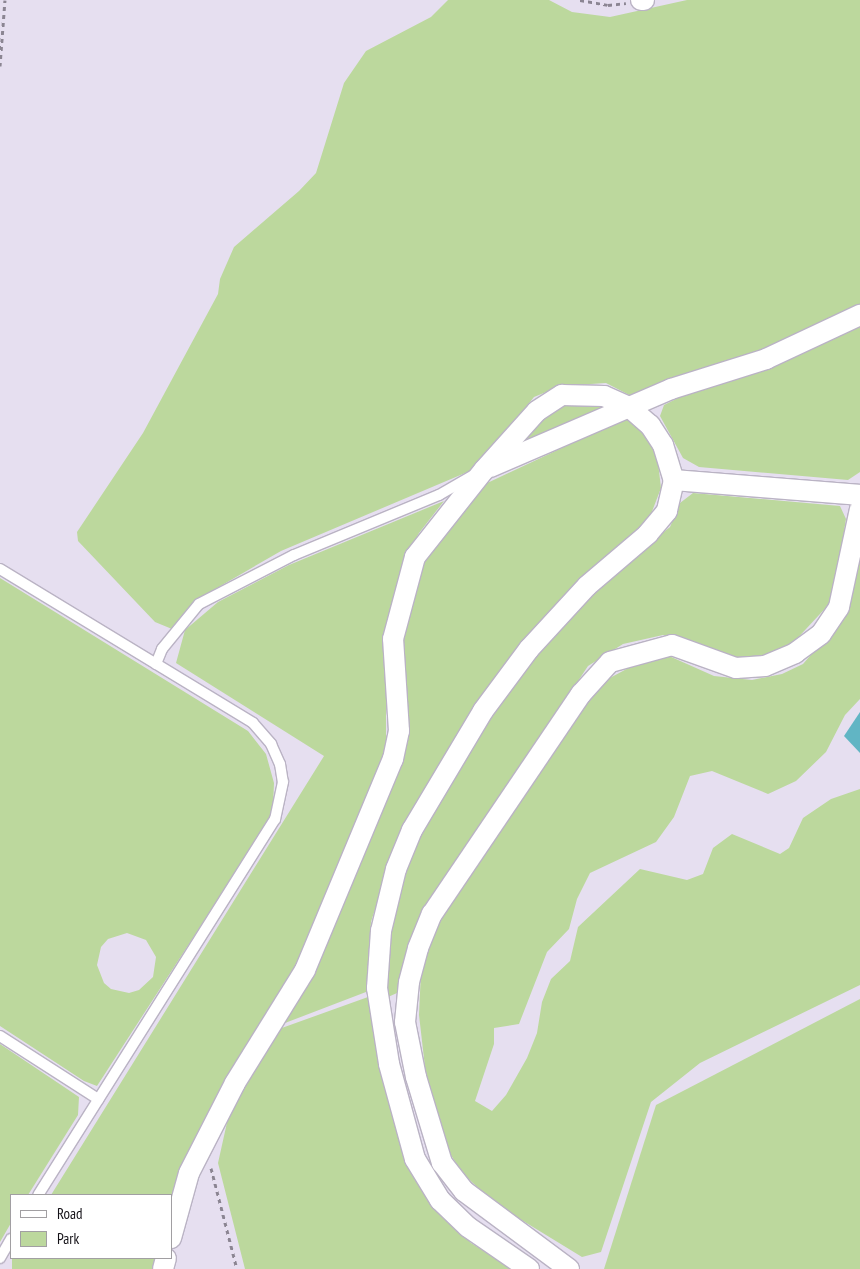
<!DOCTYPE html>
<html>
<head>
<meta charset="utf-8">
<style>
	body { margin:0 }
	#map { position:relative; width:860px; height:1269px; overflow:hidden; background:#e6dff0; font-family:"PT Sans Narrow",sans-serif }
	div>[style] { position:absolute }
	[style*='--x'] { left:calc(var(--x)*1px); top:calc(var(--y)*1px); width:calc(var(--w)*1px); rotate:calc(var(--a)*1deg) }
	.green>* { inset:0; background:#bcd89d; transform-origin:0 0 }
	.water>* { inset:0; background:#61b5c4 }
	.path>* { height:3px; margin-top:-1.5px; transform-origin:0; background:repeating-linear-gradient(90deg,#8b8592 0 4px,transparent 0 8px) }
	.roads { filter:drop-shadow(1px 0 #bab3c4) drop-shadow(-1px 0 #bab3c4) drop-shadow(0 1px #bab3c4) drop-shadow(0 -1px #bab3c4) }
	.lane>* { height:10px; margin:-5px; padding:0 5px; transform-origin:5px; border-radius:5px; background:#fff }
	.street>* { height:20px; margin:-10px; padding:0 10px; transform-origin:10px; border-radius:10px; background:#fff }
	span { translate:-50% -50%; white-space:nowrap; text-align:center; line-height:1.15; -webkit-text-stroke:4.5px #fff; paint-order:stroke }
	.legend { position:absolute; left:10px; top:1194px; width:162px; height:65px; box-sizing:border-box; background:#fff; border:1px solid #a19fa2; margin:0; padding:6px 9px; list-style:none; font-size:15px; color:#131016 }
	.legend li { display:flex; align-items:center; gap:10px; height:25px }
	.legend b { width:25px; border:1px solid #a19fa2 }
</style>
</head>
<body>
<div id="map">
	<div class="green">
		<i style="clip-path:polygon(448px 0,549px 0,572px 12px,610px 17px,687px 0,860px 0,860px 305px,750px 359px,633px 397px,606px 383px,561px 386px,534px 397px,477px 468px,281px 551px,198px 599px,172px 629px,155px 622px,78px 541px,77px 532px,143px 433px,218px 294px,220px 279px,234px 247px,299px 191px,316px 173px,344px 83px,366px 51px,431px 17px)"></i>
		<i style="clip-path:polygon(860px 322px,860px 472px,848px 480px,699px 467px,683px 458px,660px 416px,664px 405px,680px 397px,742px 378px)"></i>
		<i style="clip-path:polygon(595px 402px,604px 409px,510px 451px,540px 420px,565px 403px)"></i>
		<i style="clip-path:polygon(628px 417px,640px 425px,657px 454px,661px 488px,648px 522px,535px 628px,392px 855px,371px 922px,366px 992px,285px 1023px,312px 974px,409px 738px,403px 628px,416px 578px,432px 543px,483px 485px)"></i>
		<i style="clip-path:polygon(693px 493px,840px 506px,846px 519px,833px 600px,793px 643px,758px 657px,739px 658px,663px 635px,623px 644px,588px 666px,415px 927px,397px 993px,388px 997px,382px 984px,389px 927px,415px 843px,486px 720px,541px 646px,614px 572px,670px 527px,680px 503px)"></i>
		<i style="clip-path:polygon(444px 501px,419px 533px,402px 565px,392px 602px,386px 652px,386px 750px,298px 965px,171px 1212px,171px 1195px,51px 1195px,324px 756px,176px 663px,185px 630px,218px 602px,289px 565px)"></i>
		<i style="clip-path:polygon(860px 548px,860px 699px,845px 715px,826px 752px,796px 781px,768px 794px,712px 771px,690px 776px,674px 817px,656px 842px,590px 873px,577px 899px,569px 929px,547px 952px,519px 1024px,494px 1028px,494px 1044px,475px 1101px,492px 1111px,506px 1095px,527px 1058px,537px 1033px,542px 1002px,551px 979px,570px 961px,578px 927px,640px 869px,687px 880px,703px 874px,713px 848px,732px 834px,780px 854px,789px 848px,803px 818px,831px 799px,860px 789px,860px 985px,700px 1063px,651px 1102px,601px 1252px,582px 1257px,497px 1205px,463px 1174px,442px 1141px,425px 1067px,419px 1015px,421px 971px,437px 923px,580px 706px,608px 679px,634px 665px,669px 656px,714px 676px,752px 680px,782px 674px,803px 664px,849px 611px)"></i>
		<i style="clip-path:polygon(evenodd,0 578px,248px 731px,266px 754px,274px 783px,273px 808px,268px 822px,97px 1086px,84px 1081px,0 1026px,0 578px,127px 933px,146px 940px,156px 957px,153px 977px,139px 990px,129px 993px,111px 989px,104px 983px,97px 965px,101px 947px,108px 939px,127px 933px)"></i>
		<i style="clip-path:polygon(368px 997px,378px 1053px,405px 1154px,427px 1200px,471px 1243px,513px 1269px,245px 1269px,218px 1163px,230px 1109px,279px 1029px)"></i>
		<i style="clip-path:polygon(860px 999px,860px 1269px,604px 1269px,656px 1105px)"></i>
		<i style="clip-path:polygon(0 1044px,79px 1097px,78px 1115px,28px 1195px,11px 1195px,11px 1223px,0 1242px)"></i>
		<i style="left:12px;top:1258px;width:148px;height:13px"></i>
	</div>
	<div class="water">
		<i style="clip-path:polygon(860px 712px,860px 753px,844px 736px)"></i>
	</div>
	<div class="path">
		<i style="--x:580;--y:0;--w:28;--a:10"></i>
		<i style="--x:608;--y:5;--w:18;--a:-6"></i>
		<i style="--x:0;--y:66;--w:66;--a:-85.7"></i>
		<i style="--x:211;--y:1168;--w:104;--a:75.6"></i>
	</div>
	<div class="roads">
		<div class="lane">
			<i style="--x:0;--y:569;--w:296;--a:31.3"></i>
			<i style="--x:253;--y:723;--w:28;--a:49"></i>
			<i style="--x:271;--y:744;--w:22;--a:66"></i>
			<i style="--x:280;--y:764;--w:18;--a:81"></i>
			<i style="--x:283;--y:782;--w:38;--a:102"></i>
			<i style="--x:275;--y:819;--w:444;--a:122.2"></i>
			<i style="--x:156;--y:664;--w:16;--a:-68"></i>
			<i style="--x:162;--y:649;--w:58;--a:-50.6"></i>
			<i style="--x:199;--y:604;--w:107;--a:-27.3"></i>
			<i style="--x:294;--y:555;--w:157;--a:-22.5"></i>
			<i style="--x:439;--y:495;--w:38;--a:-30"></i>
			<i style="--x:0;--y:1036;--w:117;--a:32.7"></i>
			<i style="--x:0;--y:1258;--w:22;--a:-60"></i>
		</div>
		<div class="street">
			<i style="--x:641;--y:0;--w:3;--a:0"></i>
			<i style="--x:490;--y:467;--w:197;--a:-23.3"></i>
			<i style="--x:671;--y:389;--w:100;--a:-17.5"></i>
			<i style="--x:766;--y:359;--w:104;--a:-25.1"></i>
			<i style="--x:674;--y:480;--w:187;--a:4.6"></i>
			<i style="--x:171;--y:1238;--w:67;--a:-74.5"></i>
			<i style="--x:189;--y:1173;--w:101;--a:-62.9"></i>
			<i style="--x:235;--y:1083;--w:133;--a:-58.2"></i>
			<i style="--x:305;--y:970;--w:229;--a:-67.4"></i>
			<i style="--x:393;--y:759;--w:29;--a:-78"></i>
			<i style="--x:399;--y:731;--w:92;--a:-93.7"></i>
			<i style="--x:393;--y:639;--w:85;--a:-75"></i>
			<i style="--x:415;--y:557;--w:111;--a:-51.6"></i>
			<i style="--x:484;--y:470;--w:79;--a:-48.1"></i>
			<i style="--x:537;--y:411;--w:30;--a:-33"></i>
			<i style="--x:562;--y:395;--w:42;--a:1.4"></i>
			<i style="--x:604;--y:396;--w:27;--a:24"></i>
			<i style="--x:629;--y:407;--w:28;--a:41"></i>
			<i style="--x:650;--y:425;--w:24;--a:57"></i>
			<i style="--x:663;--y:445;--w:37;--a:73"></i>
			<i style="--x:674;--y:480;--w:32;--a:103"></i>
			<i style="--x:667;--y:511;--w:30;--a:130"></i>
			<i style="--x:648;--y:534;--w:80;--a:139.6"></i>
			<i style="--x:587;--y:586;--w:86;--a:132.6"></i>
			<i style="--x:529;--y:649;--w:77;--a:126.6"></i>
			<i style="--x:483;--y:711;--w:139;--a:120.8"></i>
			<i style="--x:412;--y:830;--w:42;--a:112.3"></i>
			<i style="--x:396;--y:869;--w:64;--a:103.6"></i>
			<i style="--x:381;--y:931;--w:57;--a:94"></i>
			<i style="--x:377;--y:988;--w:77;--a:81"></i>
			<i style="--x:389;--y:1064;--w:98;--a:74.7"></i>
			<i style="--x:415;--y:1159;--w:48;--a:58.6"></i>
			<i style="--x:440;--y:1200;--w:39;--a:44"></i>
			<i style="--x:468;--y:1227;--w:74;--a:34.5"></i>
			<i style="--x:163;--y:1269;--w:11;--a:-75"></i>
			<i style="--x:569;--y:1269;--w:131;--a:-143.4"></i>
			<i style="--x:464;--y:1191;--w:36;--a:-128"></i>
			<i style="--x:442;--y:1163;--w:90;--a:-106.8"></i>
			<i style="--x:416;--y:1077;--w:56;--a:-101.3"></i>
			<i style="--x:405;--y:1022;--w:40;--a:-84.3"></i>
			<i style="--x:409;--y:982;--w:35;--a:-75"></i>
			<i style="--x:418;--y:948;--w:37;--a:-68"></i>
			<i style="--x:432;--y:914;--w:266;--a:-55.9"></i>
			<i style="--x:581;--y:694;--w:43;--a:-47.8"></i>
			<i style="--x:610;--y:662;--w:64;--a:-15.3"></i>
			<i style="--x:672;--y:645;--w:68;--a:19.8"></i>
			<i style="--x:736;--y:668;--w:29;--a:-4"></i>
			<i style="--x:765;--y:666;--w:33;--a:-23"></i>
			<i style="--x:795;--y:653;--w:32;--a:-36"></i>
			<i style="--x:821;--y:634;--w:32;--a:-56"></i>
			<i style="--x:839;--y:607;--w:100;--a:-77.9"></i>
		</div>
	</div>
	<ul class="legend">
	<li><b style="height:6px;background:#fff"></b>Road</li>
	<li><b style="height:14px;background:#bcd89d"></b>Park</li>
	</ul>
</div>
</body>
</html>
